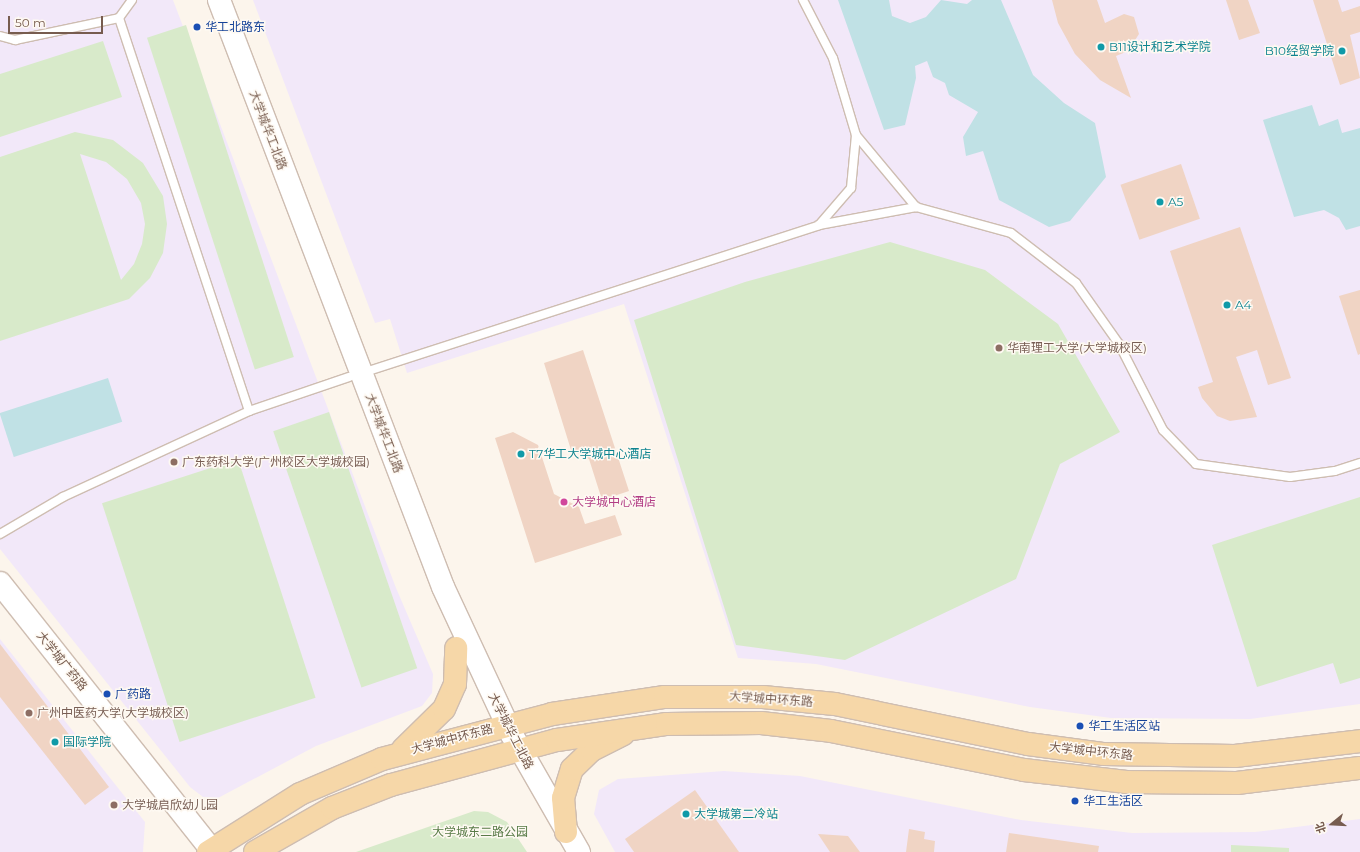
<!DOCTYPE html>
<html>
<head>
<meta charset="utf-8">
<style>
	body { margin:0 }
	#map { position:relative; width:1360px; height:852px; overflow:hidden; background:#fcf5ec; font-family:Montserrat,"Noto Sans SC",sans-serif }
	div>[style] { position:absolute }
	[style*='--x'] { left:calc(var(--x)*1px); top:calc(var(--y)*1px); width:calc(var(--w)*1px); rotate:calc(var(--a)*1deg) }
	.education>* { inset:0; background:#f2e8f9 }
	.green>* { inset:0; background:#d8eaca; transform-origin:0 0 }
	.water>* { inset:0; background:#c0e1e5; transform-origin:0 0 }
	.building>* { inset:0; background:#f0d4c4; transform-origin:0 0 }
	.roads { filter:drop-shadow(1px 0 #cebdb1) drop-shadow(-1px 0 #cebdb1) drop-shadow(0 1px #cebdb1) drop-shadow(0 -1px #cebdb1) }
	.lane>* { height:8px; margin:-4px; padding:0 4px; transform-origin:4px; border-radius:4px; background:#fff }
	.secondary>* { height:22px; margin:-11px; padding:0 11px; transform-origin:11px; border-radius:11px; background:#fff }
	.primary>* { height:22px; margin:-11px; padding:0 11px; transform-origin:11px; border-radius:11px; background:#f6d7a8 }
	.dots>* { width:11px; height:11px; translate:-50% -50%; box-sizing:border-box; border:2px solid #fef9f2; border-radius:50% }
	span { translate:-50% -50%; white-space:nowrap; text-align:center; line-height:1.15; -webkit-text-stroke:3px #fef9f2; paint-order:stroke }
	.transit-label { font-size:12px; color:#164399 }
	.left { translate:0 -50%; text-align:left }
	.culture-label { font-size:12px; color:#0d838f }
	.right { translate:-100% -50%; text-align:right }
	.street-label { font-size:12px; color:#775c4f }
	.education-label { font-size:12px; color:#785e54 }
	.hotel-label { font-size:12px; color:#b23c85 }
	.park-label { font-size:12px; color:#587b47 }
	.north { position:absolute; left:1312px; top:804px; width:40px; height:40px; -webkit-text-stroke:3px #fef9f2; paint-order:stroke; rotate:252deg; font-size:11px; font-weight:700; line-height:16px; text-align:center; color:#775c4f }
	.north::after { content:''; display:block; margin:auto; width:14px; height:18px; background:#775c4f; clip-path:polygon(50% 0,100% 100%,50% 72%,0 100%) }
	.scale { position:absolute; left:8px; top:16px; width:95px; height:18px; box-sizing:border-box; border:2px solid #775c4f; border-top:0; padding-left:5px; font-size:12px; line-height:14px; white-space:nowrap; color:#775c4f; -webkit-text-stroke:3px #fef9f2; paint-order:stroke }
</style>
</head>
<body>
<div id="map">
	<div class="education">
		<i style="clip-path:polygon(0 0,173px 0,396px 588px,433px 674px,432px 693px,422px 706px,316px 746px,218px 798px,203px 797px,190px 787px,0 549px)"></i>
		<i style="clip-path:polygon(253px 0,1360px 0,1360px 704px,1250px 719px,1111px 718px,1030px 707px,816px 664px,738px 658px,624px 304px,407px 373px,390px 319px,375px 323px)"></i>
		<i style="clip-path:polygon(0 639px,145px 822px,143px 852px,0 852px)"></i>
		<i style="clip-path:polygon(724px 771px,800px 776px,1021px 820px,1132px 833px,1255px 832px,1360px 819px,1360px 852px,615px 852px,594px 814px,599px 790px,618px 779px)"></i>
	</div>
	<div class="green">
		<i style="left:186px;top:25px;width:349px;height:41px;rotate:72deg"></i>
		<i style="clip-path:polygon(103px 41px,122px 97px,0 137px,0 74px)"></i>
		<i style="clip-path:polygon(evenodd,75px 132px,113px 140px,143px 163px,163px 196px,167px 224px,163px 253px,150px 278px,129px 299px,0 341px,0 157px,75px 132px,80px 154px,106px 162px,127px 179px,141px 203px,145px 224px,142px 244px,134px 264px,121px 280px,80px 154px)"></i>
		<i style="clip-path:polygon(890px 242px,985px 270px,1058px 324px,1120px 432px,1060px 464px,1016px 579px,845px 660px,736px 645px,634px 320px,745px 282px)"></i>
		<i style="left:329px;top:412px;width:271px;height:59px;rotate:71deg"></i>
		<i style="left:238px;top:459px;width:251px;height:143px;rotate:72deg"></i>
		<i style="clip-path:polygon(1360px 497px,1360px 678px,1340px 684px,1333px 663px,1257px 687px,1212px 545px)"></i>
		<i style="clip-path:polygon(474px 811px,488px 812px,507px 822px,527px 852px,356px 852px)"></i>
		<i style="clip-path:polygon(1231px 845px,1289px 848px,1289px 852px,1231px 852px)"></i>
	</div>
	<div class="water">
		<i style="clip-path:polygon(838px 0,889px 0,892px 16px,910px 23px,926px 17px,941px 0,967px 4px,972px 0,1001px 0,1033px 75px,1064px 103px,1095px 123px,1106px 177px,1070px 221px,1049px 227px,999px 200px,983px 151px,966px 156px,963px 137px,978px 112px,949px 95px,945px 83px,933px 77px,927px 61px,915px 66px,916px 78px,905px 125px,884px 130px)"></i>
		<i style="clip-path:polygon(1312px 105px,1319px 126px,1338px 119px,1342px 133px,1360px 128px,1360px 226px,1346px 230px,1339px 218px,1324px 210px,1294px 217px,1263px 120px)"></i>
		<i style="left:108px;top:378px;width:46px;height:114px;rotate:72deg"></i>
	</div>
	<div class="building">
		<i style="clip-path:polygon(1052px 0,1097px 0,1105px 23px,1124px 14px,1134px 17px,1139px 34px,1128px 51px,1116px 56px,1131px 98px,1100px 80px,1075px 54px,1058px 23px)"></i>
		<i style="clip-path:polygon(1226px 0,1248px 0,1260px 33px,1239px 40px)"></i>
		<i style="clip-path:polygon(1313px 0,1338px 0,1342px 12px,1360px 6px,1360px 32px,1350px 35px,1360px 78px,1340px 85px)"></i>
		<i style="left:1181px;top:164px;width:58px;height:64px;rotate:71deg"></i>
		<i style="clip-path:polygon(1240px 227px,1291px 378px,1268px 385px,1257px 350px,1236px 357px,1257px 417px,1230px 421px,1217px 416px,1202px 398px,1198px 387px,1213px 382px,1170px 251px)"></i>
		<i style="clip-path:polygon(1360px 290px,1360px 354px,1358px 355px,1339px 296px)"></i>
		<i style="clip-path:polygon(583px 350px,629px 491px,602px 500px,589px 459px,571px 450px,544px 363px)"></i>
		<i style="clip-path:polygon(513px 432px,538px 445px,554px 494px,579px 507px,585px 524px,615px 515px,622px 535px,535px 563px,495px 438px)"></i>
		<i style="clip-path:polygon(0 644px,109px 787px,85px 805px,0 697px)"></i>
		<i style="clip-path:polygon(695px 790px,739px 852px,634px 852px,625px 839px)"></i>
		<i style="clip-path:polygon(909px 829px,925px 832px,924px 839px,935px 841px,934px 852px,906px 852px)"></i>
		<i style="clip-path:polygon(1009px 833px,1099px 846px,1098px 852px,1006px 852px)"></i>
		<i style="clip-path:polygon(818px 834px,848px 836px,860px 852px,830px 852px)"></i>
	</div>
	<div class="roads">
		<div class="lane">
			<i style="--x:803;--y:0;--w:65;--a:62.7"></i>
			<i style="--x:833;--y:58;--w:80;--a:73.4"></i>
			<i style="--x:856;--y:135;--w:94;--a:50.2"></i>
			<i style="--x:916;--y:207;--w:98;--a:15.3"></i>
			<i style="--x:1011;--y:233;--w:82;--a:37.6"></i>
			<i style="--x:1076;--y:283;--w:75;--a:54.8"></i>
			<i style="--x:1119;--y:344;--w:97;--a:62.9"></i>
			<i style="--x:1163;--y:430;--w:47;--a:45.9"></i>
			<i style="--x:1196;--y:464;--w:95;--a:7.9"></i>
			<i style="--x:1290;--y:477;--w:45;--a:-7.6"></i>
			<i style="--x:1335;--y:471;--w:26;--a:-18"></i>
			<i style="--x:119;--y:18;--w:414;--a:71.7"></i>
			<i style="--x:0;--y:36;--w:16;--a:15"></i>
			<i style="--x:15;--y:40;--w:106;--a:-11.9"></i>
			<i style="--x:119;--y:18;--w:22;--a:-54"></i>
			<i style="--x:819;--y:225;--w:49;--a:-49.1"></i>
			<i style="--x:851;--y:188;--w:53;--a:-84.6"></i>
			<i style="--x:362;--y:373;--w:480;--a:-17.9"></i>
			<i style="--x:819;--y:225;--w:99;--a:-10.5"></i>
			<i style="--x:0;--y:534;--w:73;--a:-30.4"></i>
			<i style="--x:63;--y:497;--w:205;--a:-24.8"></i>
			<i style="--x:249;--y:411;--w:106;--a:-18.8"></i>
		</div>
		<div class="secondary">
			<i style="--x:219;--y:0;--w:628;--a:69.11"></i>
			<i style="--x:443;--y:587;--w:163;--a:65"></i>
			<i style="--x:512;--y:735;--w:135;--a:60.2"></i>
			<i style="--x:0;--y:583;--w:343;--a:51.6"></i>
		</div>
		<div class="primary">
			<i style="--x:403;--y:749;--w:57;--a:-44.3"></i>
			<i style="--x:444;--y:709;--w:27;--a:-66"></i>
			<i style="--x:455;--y:684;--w:36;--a:-88"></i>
			<i style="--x:566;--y:832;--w:34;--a:-95"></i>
			<i style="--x:563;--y:798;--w:30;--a:-73"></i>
			<i style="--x:572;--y:769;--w:28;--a:-44"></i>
			<i style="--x:592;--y:750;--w:35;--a:-27"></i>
			<i style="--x:208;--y:852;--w:109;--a:-32.2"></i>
			<i style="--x:300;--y:794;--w:89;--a:-23.1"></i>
			<i style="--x:382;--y:759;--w:176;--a:-14.8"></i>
			<i style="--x:552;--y:714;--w:114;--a:-8.6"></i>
			<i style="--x:665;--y:697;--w:98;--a:0"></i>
			<i style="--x:763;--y:697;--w:72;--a:5.6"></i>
			<i style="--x:835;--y:704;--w:197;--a:11.7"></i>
			<i style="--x:1028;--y:744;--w:77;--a:7.5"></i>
			<i style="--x:1104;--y:754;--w:131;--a:0.9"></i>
			<i style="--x:1235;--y:756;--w:126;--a:-6.8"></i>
			<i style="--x:255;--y:852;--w:89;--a:-29.7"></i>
			<i style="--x:332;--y:808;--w:63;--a:-21.3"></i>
			<i style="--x:391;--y:785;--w:172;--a:-15.2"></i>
			<i style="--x:557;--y:740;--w:111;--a:-8.3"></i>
			<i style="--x:667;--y:724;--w:94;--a:-0.6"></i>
			<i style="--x:761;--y:723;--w:70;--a:6.5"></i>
			<i style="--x:831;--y:731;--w:197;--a:11.4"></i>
			<i style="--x:1024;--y:770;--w:103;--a:6.7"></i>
			<i style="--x:1126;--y:782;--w:111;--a:0.5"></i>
			<i style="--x:1237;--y:783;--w:124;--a:-7"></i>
		</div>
	</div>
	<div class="dots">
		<i style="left:197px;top:27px;background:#1a4fb4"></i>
		<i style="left:1101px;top:47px;background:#0f9aa8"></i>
		<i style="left:1342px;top:51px;background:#0f9aa8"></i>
		<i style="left:1160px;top:202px;background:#0f9aa8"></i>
		<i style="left:1227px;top:305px;background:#0f9aa8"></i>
		<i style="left:999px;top:348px;background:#8d6e63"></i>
		<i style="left:521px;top:454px;background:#0f9aa8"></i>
		<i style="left:174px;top:462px;background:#8d6e63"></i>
		<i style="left:564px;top:502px;background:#d1479c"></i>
		<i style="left:107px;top:694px;background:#1a4fb4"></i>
		<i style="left:29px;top:713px;background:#8d6e63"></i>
		<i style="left:1080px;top:726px;background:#1a4fb4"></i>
		<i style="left:55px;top:742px;background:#0f9aa8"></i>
		<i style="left:1075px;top:801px;background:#1a4fb4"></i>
		<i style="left:114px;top:805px;background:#8d6e63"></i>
		<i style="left:686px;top:814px;background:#0f9aa8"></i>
	</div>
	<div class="transit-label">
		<span class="left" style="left:205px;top:27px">华工北路东</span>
		<span class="left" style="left:115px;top:694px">广药路</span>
		<span class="left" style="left:1088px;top:726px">华工生活区站</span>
		<span class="left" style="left:1083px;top:801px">华工生活区</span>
	</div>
	<div class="culture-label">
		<span class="left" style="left:1109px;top:47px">B11设计和艺术学院</span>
		<span class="right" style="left:1334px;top:51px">B10经贸学院</span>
		<span class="left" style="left:1168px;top:202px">A5</span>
		<span class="left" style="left:1235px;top:305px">A4</span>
		<span class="left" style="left:529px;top:454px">T7华工大学城中心酒店</span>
		<span class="left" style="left:63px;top:742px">国际学院</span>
		<span class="left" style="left:694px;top:814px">大学城第二冷站</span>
	</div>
	<div class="street-label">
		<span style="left:268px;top:130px;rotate:69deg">大学城华工北路</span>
		<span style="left:384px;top:433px;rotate:69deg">大学城华工北路</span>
		<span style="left:62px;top:661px;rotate:51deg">大学城广药路</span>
		<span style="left:771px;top:699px;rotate:4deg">大学城中环东路</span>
		<span style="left:511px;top:731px;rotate:63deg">大学城华工北路</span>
		<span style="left:452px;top:739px;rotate:-15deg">大学城中环东路</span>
		<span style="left:1091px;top:751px;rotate:6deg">大学城中环东路</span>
	</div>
	<div class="education-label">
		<span class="left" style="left:1007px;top:348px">华南理工大学(大学城校区)</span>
		<span class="left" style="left:182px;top:462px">广东药科大学(广州校区大学城校园)</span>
		<span class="left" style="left:37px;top:713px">广州中医药大学(大学城校区)</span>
		<span class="left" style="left:122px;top:805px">大学城启欣幼儿园</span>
	</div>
	<div class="hotel-label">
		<span class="left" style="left:572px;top:502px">大学城中心酒店</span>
	</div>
	<div class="park-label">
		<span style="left:480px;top:832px">大学城东二路公园</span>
	</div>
	<div class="north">北</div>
	<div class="scale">50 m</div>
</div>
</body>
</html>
